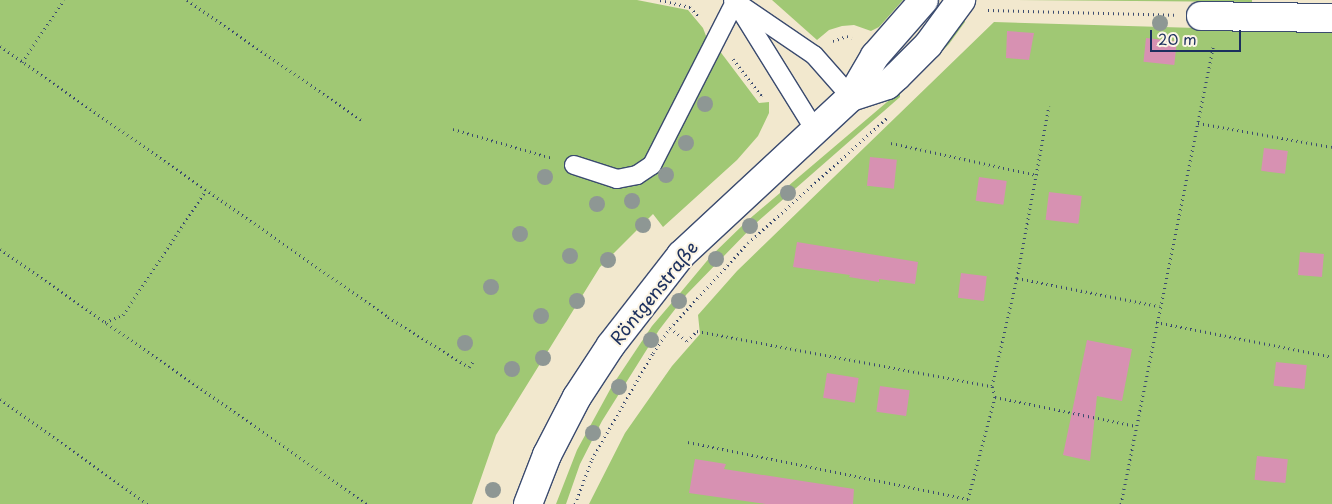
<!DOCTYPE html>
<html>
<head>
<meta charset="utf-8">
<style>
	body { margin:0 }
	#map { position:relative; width:1332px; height:504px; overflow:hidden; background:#f2e8ce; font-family:"Playpen Sans",sans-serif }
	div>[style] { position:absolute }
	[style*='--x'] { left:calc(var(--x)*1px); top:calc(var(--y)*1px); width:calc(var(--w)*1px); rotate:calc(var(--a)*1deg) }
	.green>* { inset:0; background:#a0c874 }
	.building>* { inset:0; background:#d791b2; transform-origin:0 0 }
	.path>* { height:3px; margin-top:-1.5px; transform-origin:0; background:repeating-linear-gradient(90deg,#3b4b6f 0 1px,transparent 0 5px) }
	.roads { filter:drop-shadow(1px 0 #3b4b6f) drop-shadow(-1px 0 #3b4b6f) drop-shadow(0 1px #3b4b6f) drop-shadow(0 -1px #3b4b6f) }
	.service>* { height:18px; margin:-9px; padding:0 9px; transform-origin:9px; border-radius:9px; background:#fff }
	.minor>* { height:28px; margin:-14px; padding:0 14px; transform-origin:14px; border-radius:14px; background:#fff }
	.tertiary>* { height:28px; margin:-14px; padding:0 14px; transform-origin:14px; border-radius:14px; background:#fff }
	.trees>* { width:16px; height:16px; margin:-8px; border-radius:50%; background:#8e9794 }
	span { translate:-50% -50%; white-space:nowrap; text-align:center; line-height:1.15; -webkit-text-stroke:4px #fcf5e5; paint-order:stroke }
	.street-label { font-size:18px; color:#1b2f5e }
	.scale { position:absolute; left:1150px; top:30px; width:91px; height:22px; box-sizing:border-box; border:2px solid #1b2f5e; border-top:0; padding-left:6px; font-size:15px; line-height:18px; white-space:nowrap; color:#1b2f5e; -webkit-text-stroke:4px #fcf5e5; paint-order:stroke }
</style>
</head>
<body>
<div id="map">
	<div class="green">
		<i style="clip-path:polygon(0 0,637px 0,688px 10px,703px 28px,714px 57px,719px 50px,759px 103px,769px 102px,769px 113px,758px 136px,737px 160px,663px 227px,653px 214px,600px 267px,496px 435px,472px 504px,0 504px)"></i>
		<i style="clip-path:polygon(772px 0,903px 0,879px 27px,871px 31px,854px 25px,842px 26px,829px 30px,817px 40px)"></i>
		<i style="clip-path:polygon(1002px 0,1252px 0,1252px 2px,1007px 0)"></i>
		<i style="clip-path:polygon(963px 14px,965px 22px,949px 44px,916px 78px,911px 76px)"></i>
		<i style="clip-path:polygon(994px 22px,1197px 28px,1332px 28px,1332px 504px,589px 504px,625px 433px,672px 366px,700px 334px,698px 315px,737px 271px)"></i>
		<i style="clip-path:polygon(900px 91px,900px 97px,756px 223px,686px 295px,659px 330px,602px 421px,580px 464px,566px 504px,556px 504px,577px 450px,612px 386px,652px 326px,681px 292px,711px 256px,747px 221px)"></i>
	</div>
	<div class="building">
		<i style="clip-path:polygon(1007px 31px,1034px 33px,1029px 60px,1006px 58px)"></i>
		<i style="left:1146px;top:38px;width:31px;height:24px;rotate:6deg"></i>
		<i style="left:1264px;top:148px;width:24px;height:23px;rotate:7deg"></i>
		<i style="left:870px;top:157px;width:27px;height:29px;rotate:6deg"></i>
		<i style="left:979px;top:177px;width:28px;height:24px;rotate:8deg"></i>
		<i style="left:1049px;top:192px;width:33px;height:28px;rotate:7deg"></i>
		<i style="clip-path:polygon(797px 242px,918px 262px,915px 284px,879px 279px,879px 282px,849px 277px,850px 275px,793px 267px)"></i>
		<i style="left:1300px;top:252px;width:24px;height:23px;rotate:5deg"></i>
		<i style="left:961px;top:273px;width:26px;height:25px;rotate:7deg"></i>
		<i style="clip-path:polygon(1087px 340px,1132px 349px,1122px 401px,1097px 396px,1090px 461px,1063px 455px)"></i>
		<i style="left:1276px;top:362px;width:31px;height:24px;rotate:6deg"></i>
		<i style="left:827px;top:373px;width:32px;height:25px;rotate:9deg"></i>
		<i style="left:880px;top:386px;width:30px;height:26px;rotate:8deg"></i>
		<i style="left:1257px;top:456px;width:31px;height:24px;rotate:6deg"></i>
		<i style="clip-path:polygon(695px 459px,726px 464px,724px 469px,854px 489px,853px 504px,766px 504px,689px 493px)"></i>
	</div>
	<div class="path">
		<i style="--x:187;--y:0;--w:214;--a:34.5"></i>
		<i style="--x:660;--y:0;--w:31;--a:13"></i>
		<i style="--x:690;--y:7;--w:13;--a:48"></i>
		<i style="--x:988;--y:10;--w:186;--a:1.5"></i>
		<i style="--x:833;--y:41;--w:15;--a:-20"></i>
		<i style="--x:847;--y:36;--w:5;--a:22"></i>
		<i style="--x:0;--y:46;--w:473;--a:34.9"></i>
		<i style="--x:388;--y:317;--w:95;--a:31.7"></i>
		<i style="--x:469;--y:367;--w:9;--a:-54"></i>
		<i style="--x:733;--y:59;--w:46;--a:52.1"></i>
		<i style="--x:761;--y:95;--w:4;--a:-34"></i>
		<i style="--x:22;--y:62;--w:75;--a:-55.9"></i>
		<i style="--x:1198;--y:123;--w:136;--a:10.2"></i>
		<i style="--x:453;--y:129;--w:103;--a:16.3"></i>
		<i style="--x:891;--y:143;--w:148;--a:12.4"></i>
		<i style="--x:0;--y:249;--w:447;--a:34.8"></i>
		<i style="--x:1017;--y:278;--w:145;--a:11.2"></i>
		<i style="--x:105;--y:322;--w:19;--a:-21"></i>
		<i style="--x:123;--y:315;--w:150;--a:-56.4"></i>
		<i style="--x:1156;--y:322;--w:179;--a:11.2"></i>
		<i style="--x:670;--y:328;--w:21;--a:37"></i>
		<i style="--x:687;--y:341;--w:14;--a:-45"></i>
		<i style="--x:697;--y:331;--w:300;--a:10.6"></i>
		<i style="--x:995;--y:397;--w:144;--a:11.6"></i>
		<i style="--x:0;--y:399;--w:181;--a:35.4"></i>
		<i style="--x:688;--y:442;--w:286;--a:11.5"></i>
		<i style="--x:968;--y:499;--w:106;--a:-75.2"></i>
		<i style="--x:995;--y:397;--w:11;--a:-105"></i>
		<i style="--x:992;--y:386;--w:111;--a:-77"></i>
		<i style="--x:1017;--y:278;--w:175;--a:-79.5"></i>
		<i style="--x:575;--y:504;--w:48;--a:-69.3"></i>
		<i style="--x:592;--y:459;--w:122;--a:-60.1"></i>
		<i style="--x:653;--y:353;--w:30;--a:-56"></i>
		<i style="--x:670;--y:328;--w:115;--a:-47.5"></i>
		<i style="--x:748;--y:243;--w:187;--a:-42"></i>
		<i style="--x:1121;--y:504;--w:467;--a:-78.6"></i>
	</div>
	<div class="roads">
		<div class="service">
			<i style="--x:733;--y:0;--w:98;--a:34.2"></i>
			<i style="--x:814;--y:55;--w:56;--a:48.6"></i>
			<i style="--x:738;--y:6;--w:146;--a:58.2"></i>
			<i style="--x:574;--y:165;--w:45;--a:18"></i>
			<i style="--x:617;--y:179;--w:20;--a:-11"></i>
			<i style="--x:637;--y:175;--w:18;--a:-34"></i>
			<i style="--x:652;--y:165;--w:183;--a:-63"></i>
		</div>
		<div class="minor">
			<i style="--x:1201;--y:16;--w:131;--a:0.9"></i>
		</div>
		<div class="tertiary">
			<i style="--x:851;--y:97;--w:38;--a:-18"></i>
			<i style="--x:887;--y:85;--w:13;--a:-42"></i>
			<i style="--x:897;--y:76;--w:44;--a:-45"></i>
			<i style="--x:928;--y:45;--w:56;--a:-53.7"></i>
			<i style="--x:528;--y:504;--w:53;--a:-68.8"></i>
			<i style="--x:547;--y:455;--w:65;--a:-62.7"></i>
			<i style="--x:577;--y:397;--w:62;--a:-56.8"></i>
			<i style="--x:611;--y:345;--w:114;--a:-52.1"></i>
			<i style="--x:681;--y:255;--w:232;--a:-42.9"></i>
			<i style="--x:851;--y:97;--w:48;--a:-59.7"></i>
			<i style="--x:875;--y:56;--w:74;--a:-48.8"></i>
		</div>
	</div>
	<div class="trees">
		<i style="left:1160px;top:23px"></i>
		<i style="left:705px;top:104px"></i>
		<i style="left:686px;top:143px"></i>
		<i style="left:666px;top:175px"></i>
		<i style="left:545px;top:177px"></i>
		<i style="left:788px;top:193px"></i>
		<i style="left:632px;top:201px"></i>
		<i style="left:597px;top:204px"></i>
		<i style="left:643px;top:225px"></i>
		<i style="left:750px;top:226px"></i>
		<i style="left:520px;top:234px"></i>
		<i style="left:570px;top:256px"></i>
		<i style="left:716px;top:259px"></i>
		<i style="left:608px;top:260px"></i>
		<i style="left:491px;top:287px"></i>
		<i style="left:577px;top:301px"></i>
		<i style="left:679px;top:301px"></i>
		<i style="left:541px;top:316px"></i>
		<i style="left:651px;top:340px"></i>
		<i style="left:465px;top:343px"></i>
		<i style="left:543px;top:358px"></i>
		<i style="left:512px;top:369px"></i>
		<i style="left:619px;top:387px"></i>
		<i style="left:593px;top:433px"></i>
		<i style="left:493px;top:490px"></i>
	</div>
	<div class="street-label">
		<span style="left:654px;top:293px;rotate:-51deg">Röntgenstraße</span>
	</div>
	<div class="scale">20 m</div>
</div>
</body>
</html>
